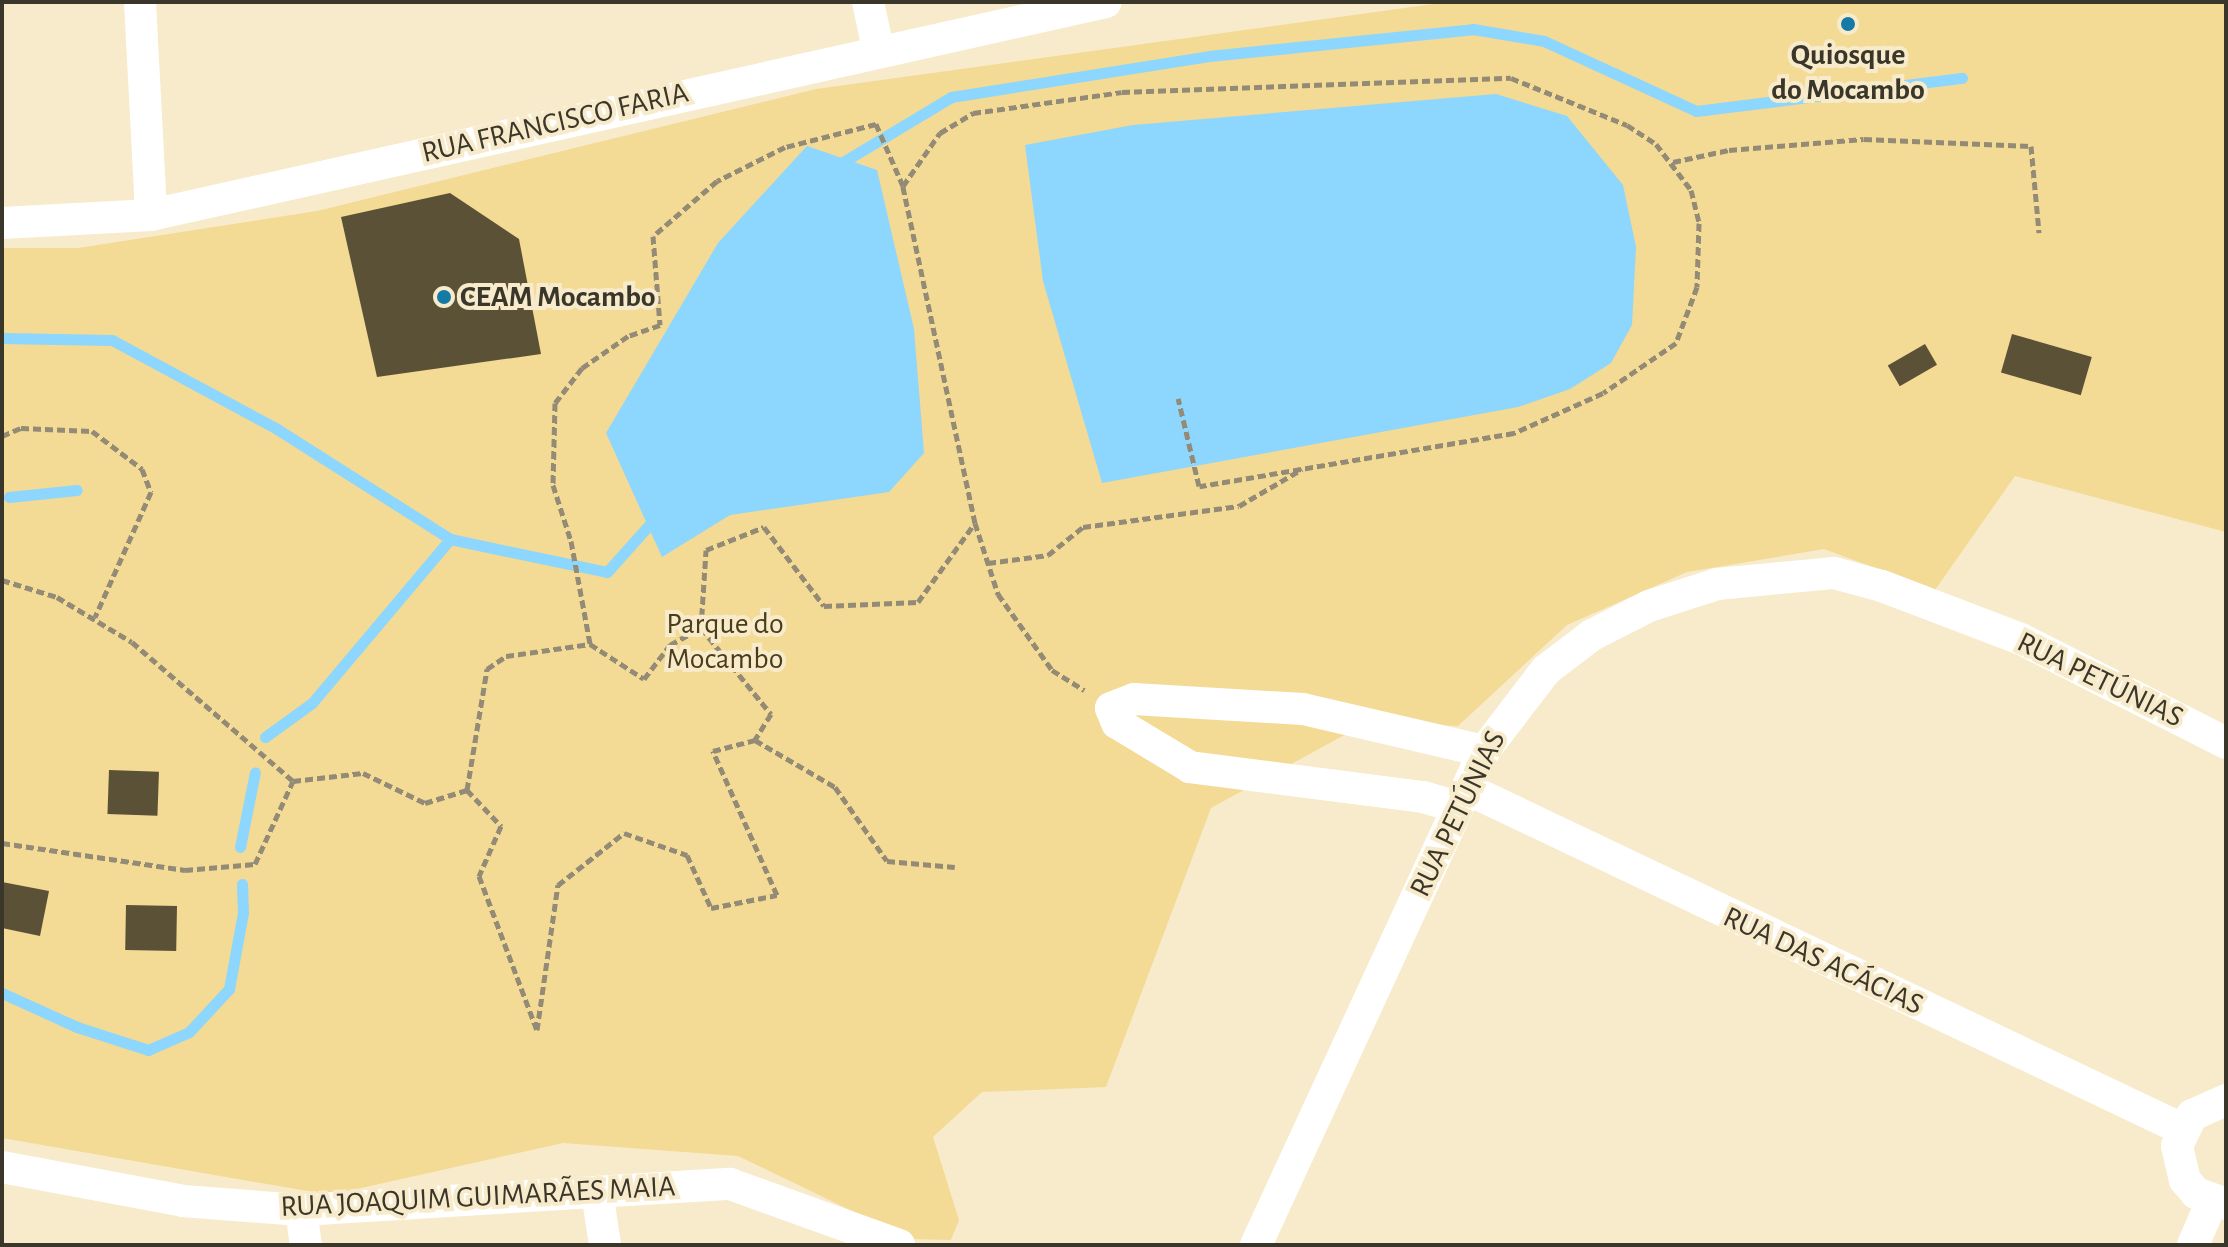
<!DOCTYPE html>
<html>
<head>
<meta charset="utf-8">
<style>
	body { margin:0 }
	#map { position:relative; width:2228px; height:1247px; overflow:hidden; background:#f7ebcb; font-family:"Alegreya Sans",sans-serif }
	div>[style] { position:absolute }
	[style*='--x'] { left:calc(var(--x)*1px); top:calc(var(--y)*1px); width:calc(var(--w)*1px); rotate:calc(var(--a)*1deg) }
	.green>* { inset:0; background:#f3da95 }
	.water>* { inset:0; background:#8dd6fd }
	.stream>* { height:11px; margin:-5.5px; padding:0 5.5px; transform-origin:5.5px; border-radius:5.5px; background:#8dd6fd }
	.building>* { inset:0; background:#5b5136; transform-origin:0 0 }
	.path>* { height:5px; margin-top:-2.5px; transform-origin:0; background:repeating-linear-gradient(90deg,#938b76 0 8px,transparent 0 12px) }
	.minor>* { height:32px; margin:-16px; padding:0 16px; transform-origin:16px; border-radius:16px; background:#fff }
	.dots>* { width:22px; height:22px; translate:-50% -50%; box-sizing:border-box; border:4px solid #f7ebcb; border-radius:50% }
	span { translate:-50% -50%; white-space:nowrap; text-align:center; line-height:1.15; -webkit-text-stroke:8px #f7ebcb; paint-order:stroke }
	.poi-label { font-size:30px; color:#3b362a; font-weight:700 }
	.left { translate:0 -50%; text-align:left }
	.street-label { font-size:30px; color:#3b362a }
	.park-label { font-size:30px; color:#4a3d17 }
	.frame { position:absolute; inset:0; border:4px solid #3b362a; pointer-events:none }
</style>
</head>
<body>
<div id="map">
	<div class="green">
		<i style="clip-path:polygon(1448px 2px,2226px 2px,2226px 532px,2015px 476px,1935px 590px,1824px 549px,1687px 572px,1567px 625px,1458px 726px,1368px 722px,1211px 808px,1106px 1087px,982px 1092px,933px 1137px,959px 1220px,951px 1240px,910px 1239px,738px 1156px,563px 1143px,330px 1195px,2px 1138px,2px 248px,78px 248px,317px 211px,816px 89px)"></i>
	</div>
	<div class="water">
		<i style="clip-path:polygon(1496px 94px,1567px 116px,1623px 185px,1636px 247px,1632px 325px,1611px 363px,1570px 389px,1518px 407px,1102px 483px,1043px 281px,1025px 145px,1133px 125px)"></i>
		<i style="clip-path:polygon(807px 146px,877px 170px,914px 329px,924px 453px,889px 492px,730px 515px,662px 557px,606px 433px,718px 243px)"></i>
	</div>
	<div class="stream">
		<i style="--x:833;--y:168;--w:138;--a:-31"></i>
		<i style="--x:951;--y:97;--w:261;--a:-9"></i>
		<i style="--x:1209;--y:56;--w:265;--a:-5.8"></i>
		<i style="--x:1473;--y:29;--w:72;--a:9.6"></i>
		<i style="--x:1544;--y:41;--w:167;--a:24.7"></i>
		<i style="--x:1696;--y:111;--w:268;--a:-7.1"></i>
		<i style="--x:2;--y:338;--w:110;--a:1"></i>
		<i style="--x:112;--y:340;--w:187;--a:28.3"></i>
		<i style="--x:277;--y:429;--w:205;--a:32.4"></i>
		<i style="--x:450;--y:539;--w:160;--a:11.9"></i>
		<i style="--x:607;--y:572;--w:76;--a:-48.2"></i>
		<i style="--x:9;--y:497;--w:68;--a:-5.9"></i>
		<i style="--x:265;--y:737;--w:58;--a:-35.9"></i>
		<i style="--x:312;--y:703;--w:214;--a:-49.9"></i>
		<i style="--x:240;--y:847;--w:76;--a:-78.7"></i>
		<i style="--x:2;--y:993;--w:82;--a:24.4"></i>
		<i style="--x:77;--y:1027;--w:75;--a:17.9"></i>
		<i style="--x:148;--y:1050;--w:45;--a:-23.7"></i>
		<i style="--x:189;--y:1032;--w:59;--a:-47.1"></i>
		<i style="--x:229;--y:989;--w:77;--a:-79.6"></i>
		<i style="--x:243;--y:913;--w:29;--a:-92"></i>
	</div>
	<div class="building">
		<i style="clip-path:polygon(450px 193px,519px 239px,541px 354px,377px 377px,341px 217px)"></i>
		<i style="left:2012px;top:334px;width:83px;height:40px;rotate:16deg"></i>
		<i style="left:1925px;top:344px;width:24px;height:43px;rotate:60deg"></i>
		<i style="left:109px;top:770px;width:50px;height:44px;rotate:2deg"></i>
		<i style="clip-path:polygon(2px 882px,49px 891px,40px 936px,2px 928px)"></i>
		<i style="left:126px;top:905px;width:51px;height:45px;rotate:1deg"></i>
	</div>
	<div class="path">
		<i style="--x:1673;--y:162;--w:57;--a:-12.1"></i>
		<i style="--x:1729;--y:150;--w:135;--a:-4.7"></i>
		<i style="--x:1864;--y:139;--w:167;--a:2.4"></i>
		<i style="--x:2031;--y:146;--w:87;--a:84.7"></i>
		<i style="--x:903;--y:186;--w:68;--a:-113.5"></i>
		<i style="--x:876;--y:124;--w:94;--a:165.8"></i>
		<i style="--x:785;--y:147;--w:76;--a:153.4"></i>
		<i style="--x:717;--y:181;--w:84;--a:139.3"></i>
		<i style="--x:653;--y:236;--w:89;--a:85.5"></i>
		<i style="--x:660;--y:325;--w:34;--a:161"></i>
		<i style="--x:628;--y:336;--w:56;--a:145.2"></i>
		<i style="--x:582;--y:368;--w:44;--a:127.6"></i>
		<i style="--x:555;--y:403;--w:82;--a:91.4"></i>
		<i style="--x:553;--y:485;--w:59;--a:72.2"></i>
		<i style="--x:571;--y:541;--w:105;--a:79.5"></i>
		<i style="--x:590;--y:644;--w:64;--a:32.9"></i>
		<i style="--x:644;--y:679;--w:43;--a:-52.6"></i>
		<i style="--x:670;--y:645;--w:35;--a:-29"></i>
		<i style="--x:701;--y:628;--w:111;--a:50.9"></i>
		<i style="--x:771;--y:714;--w:31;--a:122"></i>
		<i style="--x:755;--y:740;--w:93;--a:30.4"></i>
		<i style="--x:835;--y:787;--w:90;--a:54.9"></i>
		<i style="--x:887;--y:861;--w:68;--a:5"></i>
		<i style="--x:2;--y:436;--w:21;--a:-23"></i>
		<i style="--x:21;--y:428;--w:71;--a:2.4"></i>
		<i style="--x:92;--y:431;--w:63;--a:37.2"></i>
		<i style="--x:142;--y:469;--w:25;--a:69"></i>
		<i style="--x:151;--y:492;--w:137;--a:114.1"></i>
		<i style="--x:975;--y:523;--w:75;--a:72.1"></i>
		<i style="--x:998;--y:594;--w:93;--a:54.6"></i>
		<i style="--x:1052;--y:670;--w:38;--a:32"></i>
		<i style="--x:988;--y:563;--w:61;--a:-7.6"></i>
		<i style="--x:1048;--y:555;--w:45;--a:-38.7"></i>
		<i style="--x:1083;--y:527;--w:157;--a:-7.7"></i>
		<i style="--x:1239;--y:506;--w:73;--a:-30.4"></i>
		<i style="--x:2;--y:580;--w:58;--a:17.2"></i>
		<i style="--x:57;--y:597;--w:87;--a:31"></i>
		<i style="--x:132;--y:642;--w:213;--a:40.8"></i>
		<i style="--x:701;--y:628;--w:78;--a:-86.3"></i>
		<i style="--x:706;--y:550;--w:62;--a:-21.6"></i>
		<i style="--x:764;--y:527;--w:99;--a:52.8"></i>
		<i style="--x:824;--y:606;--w:94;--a:-2.4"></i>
		<i style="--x:918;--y:602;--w:97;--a:-54.2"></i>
		<i style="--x:975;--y:523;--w:345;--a:-102.1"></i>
		<i style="--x:903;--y:186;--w:65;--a:-55.1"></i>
		<i style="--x:940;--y:133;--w:39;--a:-31"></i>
		<i style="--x:973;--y:113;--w:150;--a:-8"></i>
		<i style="--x:1122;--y:92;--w:389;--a:-2.1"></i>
		<i style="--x:1511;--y:78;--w:125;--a:22.1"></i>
		<i style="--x:1627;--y:125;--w:35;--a:33"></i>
		<i style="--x:1656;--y:144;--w:58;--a:52.7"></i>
		<i style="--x:1691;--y:190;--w:34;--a:76"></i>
		<i style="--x:1699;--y:223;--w:64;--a:91.8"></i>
		<i style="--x:1697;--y:287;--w:60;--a:110.6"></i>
		<i style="--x:1676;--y:343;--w:88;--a:145.6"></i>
		<i style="--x:1603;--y:393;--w:98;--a:155.8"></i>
		<i style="--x:1514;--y:433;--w:319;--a:170.4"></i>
		<i style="--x:1199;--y:486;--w:90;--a:-103.4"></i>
		<i style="--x:467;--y:790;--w:123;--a:-80.6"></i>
		<i style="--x:487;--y:669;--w:23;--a:-34"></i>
		<i style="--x:506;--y:656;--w:85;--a:-8.1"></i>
		<i style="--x:2;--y:843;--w:185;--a:8.4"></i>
		<i style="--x:185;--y:870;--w:70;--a:-4.9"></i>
		<i style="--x:255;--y:864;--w:91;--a:-65.4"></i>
		<i style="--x:293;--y:781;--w:70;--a:-6.5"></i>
		<i style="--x:363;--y:773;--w:69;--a:25.8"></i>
		<i style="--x:425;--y:803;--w:44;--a:-17.2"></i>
		<i style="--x:467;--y:790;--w:50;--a:46.6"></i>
		<i style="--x:501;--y:826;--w:55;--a:113.7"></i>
		<i style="--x:479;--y:876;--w:165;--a:69.4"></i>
		<i style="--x:537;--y:1030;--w:147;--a:-81.8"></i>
		<i style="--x:558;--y:885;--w:84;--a:-38.2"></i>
		<i style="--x:624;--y:833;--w:67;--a:19.2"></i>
		<i style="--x:687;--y:855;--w:58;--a:65.6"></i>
		<i style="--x:711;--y:908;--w:67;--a:-11.1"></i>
		<i style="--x:777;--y:895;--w:158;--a:-114"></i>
		<i style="--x:713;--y:751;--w:43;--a:-14.7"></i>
	</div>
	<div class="minor">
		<i style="--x:140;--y:2;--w:213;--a:87"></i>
		<i style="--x:868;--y:2;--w:48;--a:78"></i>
		<i style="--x:2;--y:223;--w:149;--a:-3.1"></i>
		<i style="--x:151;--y:215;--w:978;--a:-12.57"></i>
		<i style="--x:1467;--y:789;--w:792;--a:25.43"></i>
		<i style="--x:1458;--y:807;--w:36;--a:-164"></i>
		<i style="--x:1423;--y:797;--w:235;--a:-172.7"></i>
		<i style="--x:1190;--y:767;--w:85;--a:-148.9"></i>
		<i style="--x:1117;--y:723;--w:16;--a:-112"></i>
		<i style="--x:1111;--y:708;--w:25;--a:-21"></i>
		<i style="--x:1134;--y:699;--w:169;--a:3.4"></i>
		<i style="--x:1303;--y:709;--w:186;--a:13.1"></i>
		<i style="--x:2226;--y:1100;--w:37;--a:156"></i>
		<i style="--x:2192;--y:1115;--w:34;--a:116"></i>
		<i style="--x:2177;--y:1146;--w:35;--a:77"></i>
		<i style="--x:2185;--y:1180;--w:17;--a:50"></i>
		<i style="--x:2196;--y:1193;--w:32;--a:20"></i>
		<i style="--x:2;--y:1167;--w:184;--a:10.6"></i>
		<i style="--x:183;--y:1201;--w:118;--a:4.4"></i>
		<i style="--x:301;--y:1210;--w:430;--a:-3.5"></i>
		<i style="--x:730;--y:1184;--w:180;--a:19.8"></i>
		<i style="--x:597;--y:1192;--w:54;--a:81.4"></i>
		<i style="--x:301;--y:1210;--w:35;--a:82"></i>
		<i style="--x:1256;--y:1245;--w:544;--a:-65.22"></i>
		<i style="--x:1484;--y:751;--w:102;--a:-52.6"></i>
		<i style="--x:1546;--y:670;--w:58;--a:-37.3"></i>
		<i style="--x:1592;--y:635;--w:64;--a:-27"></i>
		<i style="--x:1649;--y:606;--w:71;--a:-17.9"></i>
		<i style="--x:1717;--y:584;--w:118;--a:-5.4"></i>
		<i style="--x:1834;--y:573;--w:50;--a:15.2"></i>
		<i style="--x:1882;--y:586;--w:149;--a:20.9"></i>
		<i style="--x:2021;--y:639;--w:230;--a:26.9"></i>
		<i style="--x:2193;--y:1245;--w:48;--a:-66.6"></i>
	</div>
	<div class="dots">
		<i style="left:1848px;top:24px;background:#157ba6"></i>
		<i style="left:444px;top:297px;background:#157ba6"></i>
	</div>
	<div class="poi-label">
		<span style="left:1848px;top:72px">Quiosque<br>do Mocambo</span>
		<span class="left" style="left:460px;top:297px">CEAM Mocambo</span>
	</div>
	<div class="street-label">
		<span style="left:555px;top:123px;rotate:-13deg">RUA FRANCISCO FARIA</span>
		<span style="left:2100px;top:680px;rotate:26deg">RUA PETÚNIAS</span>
		<span style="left:1458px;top:814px;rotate:-64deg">RUA PETÚNIAS</span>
		<span style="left:1823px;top:961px;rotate:25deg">RUA DAS ACÁCIAS</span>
		<span style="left:478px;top:1197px;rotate:-3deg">RUA JOAQUIM GUIMARÃES MAIA</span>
	</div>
	<div class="park-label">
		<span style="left:725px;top:641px">Parque do<br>Mocambo</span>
	</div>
	<div class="frame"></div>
</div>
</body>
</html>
